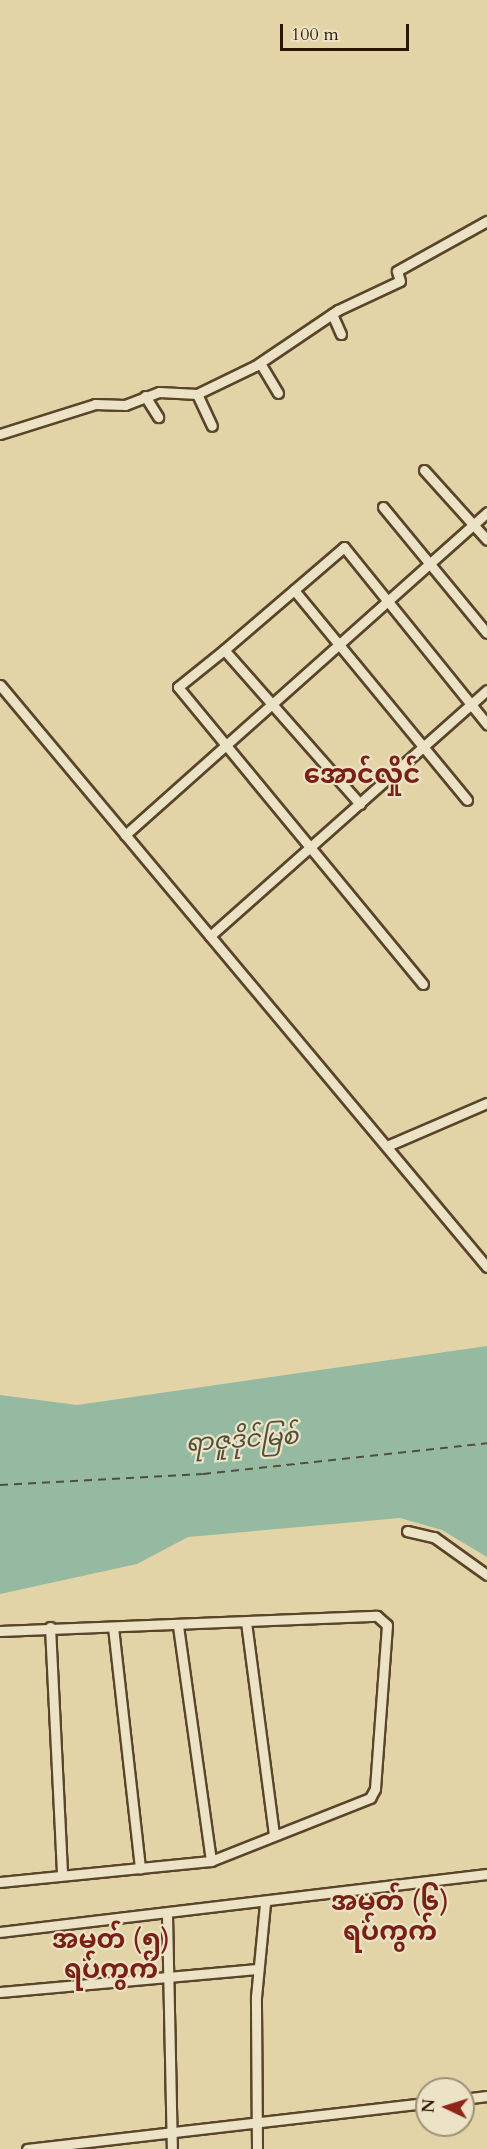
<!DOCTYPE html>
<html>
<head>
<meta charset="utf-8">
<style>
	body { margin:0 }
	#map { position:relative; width:487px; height:2149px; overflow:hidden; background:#e2d4a7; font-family:Cardo,"Noto Sans Myanmar",serif }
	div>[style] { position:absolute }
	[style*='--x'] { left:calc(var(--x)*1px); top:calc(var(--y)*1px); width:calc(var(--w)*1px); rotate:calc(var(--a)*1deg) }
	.water>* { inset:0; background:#96b9a2 }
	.ferry>* { height:1.5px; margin-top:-0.75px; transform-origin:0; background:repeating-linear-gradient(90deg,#514e39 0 8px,transparent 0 14px) }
	.roads { filter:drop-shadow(2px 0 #5a442a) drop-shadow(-2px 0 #5a442a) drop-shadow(0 2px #5a442a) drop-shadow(0 -2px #5a442a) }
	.minor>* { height:9px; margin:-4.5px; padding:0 4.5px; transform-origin:4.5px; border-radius:4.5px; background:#ece3c6 }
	span { translate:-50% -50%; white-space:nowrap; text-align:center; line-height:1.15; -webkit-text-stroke:4.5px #ece3c6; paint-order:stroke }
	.water-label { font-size:24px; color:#514e39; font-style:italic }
	.quarter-label { font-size:26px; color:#7a1f14; font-weight:700 }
	.north { position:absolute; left:415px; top:2077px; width:60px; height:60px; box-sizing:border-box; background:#ece3c6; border:2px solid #9f9077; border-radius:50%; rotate:274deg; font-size:16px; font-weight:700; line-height:24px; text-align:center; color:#2c1400 }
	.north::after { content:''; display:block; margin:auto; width:21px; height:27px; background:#8f2418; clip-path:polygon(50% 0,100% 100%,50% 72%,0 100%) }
	.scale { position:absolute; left:280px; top:24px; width:129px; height:27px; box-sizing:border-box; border:3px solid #2c1400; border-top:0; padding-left:8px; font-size:18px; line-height:21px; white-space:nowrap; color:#2c1400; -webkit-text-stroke:4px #ece3c6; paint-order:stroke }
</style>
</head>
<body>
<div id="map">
	<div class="water">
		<i style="clip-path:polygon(487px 1346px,487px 1557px,442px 1530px,400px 1518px,188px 1537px,137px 1564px,0 1594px,0 1395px,77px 1405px)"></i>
	</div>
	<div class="ferry">
		<i style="--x:0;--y:1485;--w:203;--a:-3.1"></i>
		<i style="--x:203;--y:1474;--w:286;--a:-6.2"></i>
	</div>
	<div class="roads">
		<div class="minor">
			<i style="--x:332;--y:314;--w:22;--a:66"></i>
			<i style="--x:260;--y:363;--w:35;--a:59"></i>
			<i style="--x:197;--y:394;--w:35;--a:65"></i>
			<i style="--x:145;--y:396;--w:25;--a:58"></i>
			<i style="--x:0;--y:434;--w:100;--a:-17.5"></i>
			<i style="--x:95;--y:404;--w:30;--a:2"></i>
			<i style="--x:125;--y:405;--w:36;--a:-21"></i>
			<i style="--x:159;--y:392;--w:38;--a:3"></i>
			<i style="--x:197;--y:394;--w:64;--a:-25.8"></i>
			<i style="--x:255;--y:366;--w:100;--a:-34"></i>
			<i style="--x:338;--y:310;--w:68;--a:-25.1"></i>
			<i style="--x:400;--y:281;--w:10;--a:-107"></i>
			<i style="--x:397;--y:271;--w:103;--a:-29.1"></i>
			<i style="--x:424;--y:470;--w:94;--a:48"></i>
			<i style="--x:383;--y:507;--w:163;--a:50.5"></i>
			<i style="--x:294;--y:590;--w:272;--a:50.5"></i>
			<i style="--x:224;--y:650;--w:59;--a:141.2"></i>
			<i style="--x:178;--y:687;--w:385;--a:50.5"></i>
			<i style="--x:0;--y:685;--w:759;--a:50.08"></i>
			<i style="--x:360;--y:804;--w:205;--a:-131.4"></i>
			<i style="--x:224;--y:650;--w:158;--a:-40.6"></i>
			<i style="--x:344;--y:547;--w:228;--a:51.1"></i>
			<i style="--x:125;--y:835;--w:485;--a:-41.7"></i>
			<i style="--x:210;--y:936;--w:370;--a:-41.6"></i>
			<i style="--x:387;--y:1146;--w:109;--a:-23.3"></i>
			<i style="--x:407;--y:1531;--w:28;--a:13"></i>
			<i style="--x:434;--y:1537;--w:65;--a:35.6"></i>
			<i style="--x:246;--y:1622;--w:214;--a:82.5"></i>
			<i style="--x:178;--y:1626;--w:237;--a:82"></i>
			<i style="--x:50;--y:1627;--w:247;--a:87.2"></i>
			<i style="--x:113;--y:1627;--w:243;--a:83.6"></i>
			<i style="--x:0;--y:1631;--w:377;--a:-2.3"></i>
			<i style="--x:377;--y:1616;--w:13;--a:42"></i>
			<i style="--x:387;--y:1625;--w:164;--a:94.2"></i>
			<i style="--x:375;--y:1789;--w:10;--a:119"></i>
			<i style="--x:370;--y:1798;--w:171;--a:158.4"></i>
			<i style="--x:211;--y:1861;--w:212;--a:174.3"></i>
			<i style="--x:167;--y:1915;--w:234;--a:88.8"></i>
			<i style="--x:0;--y:1932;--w:490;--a:-6.8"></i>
			<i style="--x:0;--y:1992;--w:259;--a:-5.1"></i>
			<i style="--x:463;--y:2099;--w:24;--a:-7"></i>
			<i style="--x:27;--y:2149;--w:403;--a:-6.6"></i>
			<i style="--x:257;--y:2149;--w:152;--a:-90.4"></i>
			<i style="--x:256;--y:1997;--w:93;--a:-84.5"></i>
		</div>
	</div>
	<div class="water-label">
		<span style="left:242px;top:1440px;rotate:-4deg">ရာဇူဒိုင်မြစ်</span>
	</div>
	<div class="quarter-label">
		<span style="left:362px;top:775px">အောင်လှိုင်</span>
		<span style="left:390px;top:1917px">အမှတ် (၆)<br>ရပ်ကွက်</span>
		<span style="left:111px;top:1955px">အမှတ် (၅)<br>ရပ်ကွက်</span>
	</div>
	<div class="north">N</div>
	<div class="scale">100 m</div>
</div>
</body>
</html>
